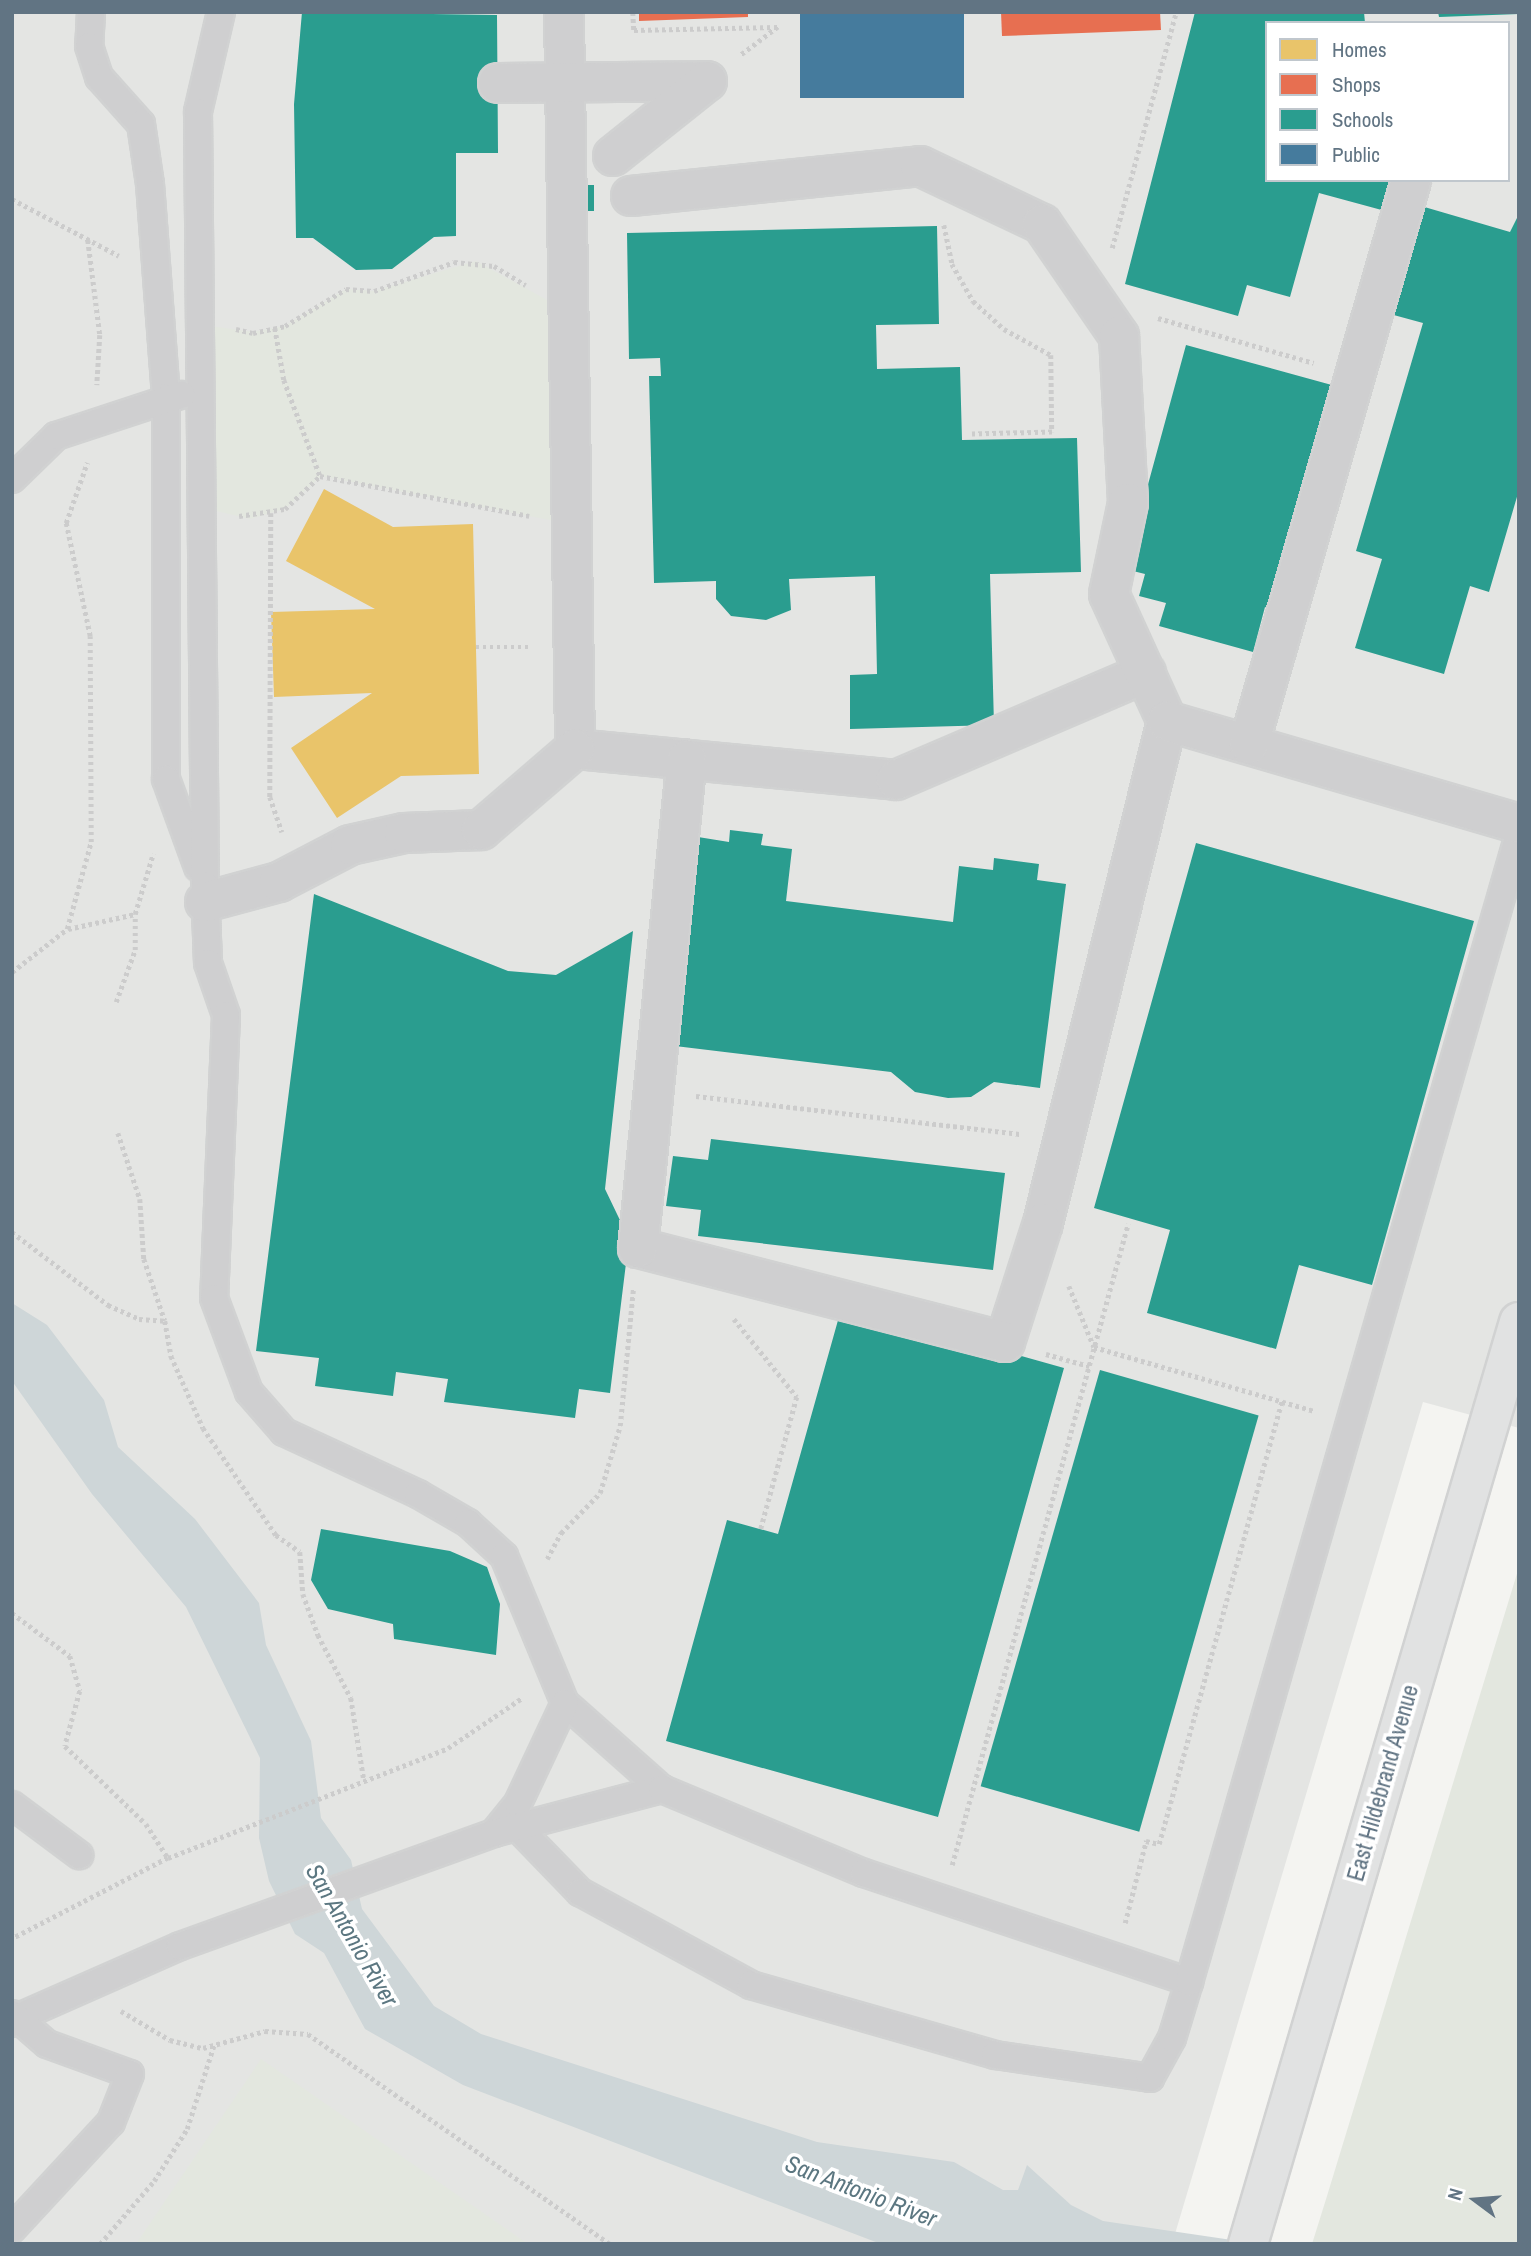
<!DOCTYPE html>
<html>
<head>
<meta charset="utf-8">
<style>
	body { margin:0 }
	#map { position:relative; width:1531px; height:2256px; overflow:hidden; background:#f4f4f1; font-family:"Archivo Narrow",sans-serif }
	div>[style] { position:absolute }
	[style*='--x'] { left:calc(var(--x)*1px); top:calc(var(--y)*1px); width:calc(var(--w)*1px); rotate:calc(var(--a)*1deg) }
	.built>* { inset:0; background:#e4e5e3 }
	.green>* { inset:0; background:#e3e7df }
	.water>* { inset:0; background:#ced6d8 }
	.homes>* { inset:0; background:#e9c46a }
	.shops>* { inset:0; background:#e76f51 }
	.schools>* { inset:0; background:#2a9d8f; transform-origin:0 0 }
	.public>* { inset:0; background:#457b9d; transform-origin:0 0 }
	.path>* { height:4.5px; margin-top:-2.25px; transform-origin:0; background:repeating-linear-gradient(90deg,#ccc 0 3.5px,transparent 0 7px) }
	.roads { filter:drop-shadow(2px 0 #d1d2d2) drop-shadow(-2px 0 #d1d2d2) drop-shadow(0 2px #d1d2d2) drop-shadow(0 -2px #d1d2d2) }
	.lane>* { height:26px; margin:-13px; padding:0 13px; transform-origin:13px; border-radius:13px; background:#cfcfd0 }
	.street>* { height:38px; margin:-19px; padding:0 19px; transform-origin:19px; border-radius:19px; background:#cfcfd0 }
	.secondary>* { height:38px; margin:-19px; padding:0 19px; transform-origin:19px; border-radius:19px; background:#e1e2e2 }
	span { translate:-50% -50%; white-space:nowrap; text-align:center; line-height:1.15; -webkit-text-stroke:7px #fff; paint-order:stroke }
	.street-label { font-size:23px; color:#617483 }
	.water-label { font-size:24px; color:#5c7781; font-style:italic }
	.frame { position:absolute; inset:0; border:14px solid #617483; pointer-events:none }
	.legend { position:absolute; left:1265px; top:21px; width:245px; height:161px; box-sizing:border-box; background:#fff; border:2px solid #c0c7cd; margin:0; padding:9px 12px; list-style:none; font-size:21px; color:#617483 }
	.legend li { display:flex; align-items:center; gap:14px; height:35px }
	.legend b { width:35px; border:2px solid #c0c7cd }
	.north { position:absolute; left:1440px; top:2165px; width:70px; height:70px; -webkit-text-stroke:5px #fff; paint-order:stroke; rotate:286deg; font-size:19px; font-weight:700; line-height:28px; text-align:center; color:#617483 }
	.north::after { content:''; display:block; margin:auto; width:24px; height:32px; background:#617483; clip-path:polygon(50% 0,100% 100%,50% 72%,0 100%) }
</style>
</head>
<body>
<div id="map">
	<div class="built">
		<i style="clip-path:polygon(evenodd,12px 12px,1519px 12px,1519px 1428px,1423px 1402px,1172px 2244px,12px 2244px,12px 12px,1267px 23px,1508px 23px,1508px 180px,1267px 180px,1267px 23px)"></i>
	</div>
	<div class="green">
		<i style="clip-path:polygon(476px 261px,567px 311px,571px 524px,321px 476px,285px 509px,250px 519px,204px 508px,203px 325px,253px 332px,285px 326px,346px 289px,374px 291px)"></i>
		<i style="clip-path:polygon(1519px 1567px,1519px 2244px,1312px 2244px,1327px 2196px)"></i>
		<i style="clip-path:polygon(261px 2059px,528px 2244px,136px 2244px)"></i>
	</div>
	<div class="water">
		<i style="clip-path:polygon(12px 1303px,47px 1325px,104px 1400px,118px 1447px,195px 1519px,259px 1603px,266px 1645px,311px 1741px,321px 1818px,351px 1860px,362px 1909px,434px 2006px,481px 2034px,817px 2142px,954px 2162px,1003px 2190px,1018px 2190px,1027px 2165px,1071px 2205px,1103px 2221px,1259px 2244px,881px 2244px,463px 2085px,365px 2029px,324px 1953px,295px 1934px,269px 1881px,259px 1838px,260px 1758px,186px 1607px,92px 1494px,12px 1381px)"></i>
	</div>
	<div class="homes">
		<i style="clip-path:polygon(324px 489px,393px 527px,473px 524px,479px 774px,401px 776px,337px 818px,291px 748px,372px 693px,274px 697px,271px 612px,375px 609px,286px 561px)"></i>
	</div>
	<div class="shops">
		<i style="clip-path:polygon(639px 12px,748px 12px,748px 17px,639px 21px)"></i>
		<i style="clip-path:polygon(1001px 12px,1160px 12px,1161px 30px,1002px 36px)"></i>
	</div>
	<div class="schools">
		<i style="clip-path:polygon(302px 12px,497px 15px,498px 153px,456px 153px,456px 236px,434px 237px,392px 269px,356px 270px,313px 238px,296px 238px,294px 104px)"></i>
		<i style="clip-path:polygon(1195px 12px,1364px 12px,1365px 23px,1267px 23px,1267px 180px,1398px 180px,1389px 212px,1319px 193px,1290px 297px,1247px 285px,1238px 316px,1125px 284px)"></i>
		<i style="clip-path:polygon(1438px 12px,1519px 12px,1519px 14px,1439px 17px)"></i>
		<i style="left:594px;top:185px;width:26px;height:27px;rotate:90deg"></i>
		<i style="clip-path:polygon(1421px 206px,1510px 232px,1519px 214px,1519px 490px,1489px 592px,1470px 586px,1444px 674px,1355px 648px,1382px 559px,1356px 551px,1423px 323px,1390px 314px)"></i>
		<i style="clip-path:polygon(937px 226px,939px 324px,876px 325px,877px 369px,960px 367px,962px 440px,1077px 438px,1081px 572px,990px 574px,994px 725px,850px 729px,850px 675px,877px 674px,875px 576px,789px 579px,791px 610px,766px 620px,731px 616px,716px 599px,716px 581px,654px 583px,649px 376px,661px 376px,660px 358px,629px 359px,627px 233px)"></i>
		<i style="clip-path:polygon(1186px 345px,1339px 387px,1277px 611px,1265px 607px,1253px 652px,1159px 626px,1166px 603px,1139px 596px,1145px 574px,1125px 569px)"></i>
		<i style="clip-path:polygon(730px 830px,763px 834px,761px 845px,792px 849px,786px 901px,953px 922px,959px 866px,993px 870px,994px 858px,1039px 864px,1037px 880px,1066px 884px,1040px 1088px,994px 1082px,971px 1097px,948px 1098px,915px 1092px,891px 1072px,675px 1046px,698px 837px,729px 842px)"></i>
		<i style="clip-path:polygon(1196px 843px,1474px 921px,1372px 1285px,1299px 1265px,1276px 1349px,1147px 1313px,1170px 1230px,1094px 1208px)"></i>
		<i style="clip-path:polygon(314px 894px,508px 971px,556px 975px,633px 931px,605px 1189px,629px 1239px,610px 1393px,579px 1389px,575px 1418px,444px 1402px,448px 1379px,396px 1372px,393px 1396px,315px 1386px,319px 1358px,256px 1351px)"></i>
		<i style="clip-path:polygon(711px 1139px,1005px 1173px,993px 1270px,698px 1236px,701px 1210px,666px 1206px,673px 1156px,708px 1160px)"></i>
		<i style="clip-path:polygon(842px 1306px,1064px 1368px,938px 1817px,666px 1741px,727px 1520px,778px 1534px)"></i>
		<i style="left:1100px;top:1370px;width:165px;height:433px;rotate:16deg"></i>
		<i style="clip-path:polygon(321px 1529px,450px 1551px,487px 1567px,500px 1604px,496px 1655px,394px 1639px,393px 1624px,328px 1609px,311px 1580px)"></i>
	</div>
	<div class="public">
		<i style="left:800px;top:12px;width:164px;height:86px"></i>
	</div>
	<div class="path">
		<i style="--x:633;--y:12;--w:18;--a:87"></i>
		<i style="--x:634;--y:30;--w:144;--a:-1.2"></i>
		<i style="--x:778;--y:27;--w:46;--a:142.9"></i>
		<i style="--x:12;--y:199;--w:121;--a:28"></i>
		<i style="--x:944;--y:225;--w:40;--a:78"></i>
		<i style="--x:952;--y:264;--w:43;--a:60.4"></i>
		<i style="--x:973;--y:301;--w:42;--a:42.1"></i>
		<i style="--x:1004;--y:329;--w:54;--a:29"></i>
		<i style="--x:1051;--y:355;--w:77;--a:89.3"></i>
		<i style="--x:1052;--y:432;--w:80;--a:178.6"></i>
		<i style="--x:88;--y:240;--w:96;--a:82.8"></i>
		<i style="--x:100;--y:335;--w:50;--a:93.4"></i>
		<i style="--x:1112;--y:248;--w:245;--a:-74.8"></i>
		<i style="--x:1158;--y:318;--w:162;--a:16.1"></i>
		<i style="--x:275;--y:328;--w:53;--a:80.2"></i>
		<i style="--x:284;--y:380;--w:103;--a:69.4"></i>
		<i style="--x:320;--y:476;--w:213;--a:10.8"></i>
		<i style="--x:236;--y:329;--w:17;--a:13"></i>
		<i style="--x:253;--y:333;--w:33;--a:-12"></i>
		<i style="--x:285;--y:326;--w:71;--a:-31.2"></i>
		<i style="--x:346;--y:289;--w:28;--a:4"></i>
		<i style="--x:374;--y:291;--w:85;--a:-19.9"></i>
		<i style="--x:454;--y:262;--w:40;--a:5.7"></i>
		<i style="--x:494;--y:266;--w:37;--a:31"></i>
		<i style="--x:271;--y:513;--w:284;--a:90.2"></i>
		<i style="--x:270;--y:797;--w:37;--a:71"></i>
		<i style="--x:239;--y:516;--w:47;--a:-8.7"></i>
		<i style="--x:285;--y:509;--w:48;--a:-43.3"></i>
		<i style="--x:476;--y:647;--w:55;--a:0"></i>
		<i style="--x:68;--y:929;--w:69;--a:-12.6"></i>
		<i style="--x:135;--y:914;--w:63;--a:-73.3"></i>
		<i style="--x:12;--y:972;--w:70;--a:-38"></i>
		<i style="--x:67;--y:929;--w:90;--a:-74.6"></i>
		<i style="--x:91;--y:842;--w:206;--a:-90.3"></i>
		<i style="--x:90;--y:636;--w:116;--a:-102"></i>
		<i style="--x:66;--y:523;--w:64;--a:-70.7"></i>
		<i style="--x:116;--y:1002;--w:55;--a:-69.9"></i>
		<i style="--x:135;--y:950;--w:36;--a:-90"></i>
		<i style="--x:696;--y:1096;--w:327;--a:6.7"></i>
		<i style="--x:118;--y:1133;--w:70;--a:71.6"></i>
		<i style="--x:140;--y:1199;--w:60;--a:86.2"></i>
		<i style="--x:144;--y:1259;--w:65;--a:71.3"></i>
		<i style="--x:12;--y:1232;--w:121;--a:37.2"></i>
		<i style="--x:108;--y:1305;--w:34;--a:24"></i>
		<i style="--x:139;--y:1319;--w:26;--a:4"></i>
		<i style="--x:165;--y:1321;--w:36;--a:80"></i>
		<i style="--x:171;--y:1356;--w:79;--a:66"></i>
		<i style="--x:203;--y:1428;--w:130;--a:55.7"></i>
		<i style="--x:276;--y:1535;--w:29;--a:35"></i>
		<i style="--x:300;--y:1552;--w:42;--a:85.9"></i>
		<i style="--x:303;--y:1594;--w:44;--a:69.9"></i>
		<i style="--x:318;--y:1635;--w:71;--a:62.4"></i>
		<i style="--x:351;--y:1698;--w:83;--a:81"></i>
		<i style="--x:1069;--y:1286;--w:66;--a:67.7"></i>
		<i style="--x:1094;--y:1347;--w:230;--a:16.2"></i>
		<i style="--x:734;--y:1319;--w:100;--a:51.1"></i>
		<i style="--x:797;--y:1397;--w:137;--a:105.3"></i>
		<i style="--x:1046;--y:1354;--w:45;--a:15.6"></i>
		<i style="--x:547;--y:1559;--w:30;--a:-62"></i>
		<i style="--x:561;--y:1533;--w:56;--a:-45.7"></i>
		<i style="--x:600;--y:1493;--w:70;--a:-73.4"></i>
		<i style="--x:620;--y:1426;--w:137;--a:-84.5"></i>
		<i style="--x:12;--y:1613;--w:72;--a:36.6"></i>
		<i style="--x:70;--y:1656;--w:36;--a:74"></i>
		<i style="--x:80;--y:1691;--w:57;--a:105.3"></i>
		<i style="--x:65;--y:1746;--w:112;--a:43.9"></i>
		<i style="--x:146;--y:1824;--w:40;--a:57.1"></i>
		<i style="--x:168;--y:1858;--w:176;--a:152.6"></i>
		<i style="--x:168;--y:1858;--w:301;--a:-21.4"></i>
		<i style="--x:448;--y:1748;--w:89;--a:-34"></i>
		<i style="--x:952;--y:1865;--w:665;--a:-74.65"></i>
		<i style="--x:1125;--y:1923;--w:85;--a:-75.6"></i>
		<i style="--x:1146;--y:1841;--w:13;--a:13"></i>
		<i style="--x:1159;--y:1844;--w:460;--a:-74.5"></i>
		<i style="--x:121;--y:2011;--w:57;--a:30.6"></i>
		<i style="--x:170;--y:2040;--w:34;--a:14"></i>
		<i style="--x:203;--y:2048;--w:64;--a:-15.3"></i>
		<i style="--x:265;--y:2031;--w:43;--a:4"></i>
		<i style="--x:308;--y:2034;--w:368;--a:34.8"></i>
		<i style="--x:100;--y:2244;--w:83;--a:-49.4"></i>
		<i style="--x:154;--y:2181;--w:62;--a:-57.6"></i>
		<i style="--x:187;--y:2129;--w:88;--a:-72.2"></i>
	</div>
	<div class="roads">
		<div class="lane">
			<i style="--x:91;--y:12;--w:34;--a:93"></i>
			<i style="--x:89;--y:46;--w:33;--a:72"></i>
			<i style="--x:99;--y:77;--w:63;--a:48.2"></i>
			<i style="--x:141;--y:124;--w:61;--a:81.5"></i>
			<i style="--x:150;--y:184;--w:214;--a:85.7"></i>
			<i style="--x:166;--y:397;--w:382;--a:90"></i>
			<i style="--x:166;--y:779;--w:94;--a:70"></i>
			<i style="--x:221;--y:12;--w:103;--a:103"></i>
			<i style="--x:198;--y:112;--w:773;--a:89.48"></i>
			<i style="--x:205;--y:885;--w:78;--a:87.8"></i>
			<i style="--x:208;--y:963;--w:55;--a:70.9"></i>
			<i style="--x:226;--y:1015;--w:283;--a:92.4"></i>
			<i style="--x:214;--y:1298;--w:100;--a:69.6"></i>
			<i style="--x:249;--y:1392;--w:53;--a:48.8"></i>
			<i style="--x:284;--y:1432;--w:148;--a:24.8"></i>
			<i style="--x:418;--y:1494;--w:58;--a:30.1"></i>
			<i style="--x:468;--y:1523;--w:49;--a:42.5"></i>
			<i style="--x:504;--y:1556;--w:159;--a:67.5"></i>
			<i style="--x:565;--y:1703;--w:130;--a:41.6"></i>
			<i style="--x:12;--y:479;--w:62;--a:-44.3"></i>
			<i style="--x:56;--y:436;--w:132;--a:-18.2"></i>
			<i style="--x:12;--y:1805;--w:84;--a:36.7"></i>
			<i style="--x:517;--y:1827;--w:91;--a:45.9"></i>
			<i style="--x:580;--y:1892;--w:195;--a:28.5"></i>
			<i style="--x:751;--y:1985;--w:254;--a:16"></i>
			<i style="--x:995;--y:2055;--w:157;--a:8.4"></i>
			<i style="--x:1150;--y:2078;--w:46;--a:-61.2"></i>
			<i style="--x:1172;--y:2038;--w:59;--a:-73.1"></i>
			<i style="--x:494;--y:1833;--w:38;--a:-51"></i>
			<i style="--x:518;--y:1803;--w:110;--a:-64.8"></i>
			<i style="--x:12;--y:2014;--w:6;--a:39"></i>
			<i style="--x:17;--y:2018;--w:178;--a:-23.8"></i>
			<i style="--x:180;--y:1946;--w:334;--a:-19.8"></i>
			<i style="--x:494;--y:1833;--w:174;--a:-14.7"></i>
			<i style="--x:662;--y:1789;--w:219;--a:22.6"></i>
			<i style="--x:864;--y:1873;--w:343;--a:18.5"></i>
			<i style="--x:1189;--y:1982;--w:1194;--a:-73.95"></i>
			<i style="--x:12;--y:2023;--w:7;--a:-45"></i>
			<i style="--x:17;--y:2018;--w:40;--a:41"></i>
			<i style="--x:47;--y:2044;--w:88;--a:19.9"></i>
			<i style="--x:130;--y:2074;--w:52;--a:111.6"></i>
			<i style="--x:111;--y:2122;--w:146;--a:132.8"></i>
		</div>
		<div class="street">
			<i style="--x:564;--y:12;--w:737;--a:89.14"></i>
			<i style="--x:575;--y:749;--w:322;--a:5.5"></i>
			<i style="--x:896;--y:780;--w:272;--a:-23.2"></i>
			<i style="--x:498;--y:83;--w:209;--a:-0.5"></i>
			<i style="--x:613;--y:156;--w:120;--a:-38.6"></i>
			<i style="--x:631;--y:196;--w:291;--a:-5.9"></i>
			<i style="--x:920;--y:166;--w:135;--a:25.4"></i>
			<i style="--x:1042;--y:224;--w:136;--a:55.5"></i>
			<i style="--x:1119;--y:336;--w:167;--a:86.9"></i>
			<i style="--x:1128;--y:503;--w:93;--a:101.8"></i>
			<i style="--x:1109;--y:594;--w:140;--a:65.5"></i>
			<i style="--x:1167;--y:721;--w:517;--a:103.87"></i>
			<i style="--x:1043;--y:1223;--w:125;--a:107.7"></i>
			<i style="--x:1005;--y:1342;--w:379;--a:-165.6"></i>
			<i style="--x:638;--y:1248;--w:491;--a:-84.3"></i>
			<i style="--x:1167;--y:721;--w:367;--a:16.3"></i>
			<i style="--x:1249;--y:744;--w:586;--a:-73.95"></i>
			<i style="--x:205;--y:902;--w:77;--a:-15.1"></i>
			<i style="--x:279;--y:882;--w:80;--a:-27.5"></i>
			<i style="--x:350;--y:845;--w:55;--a:-12.5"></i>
			<i style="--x:404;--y:833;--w:77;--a:-2.2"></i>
			<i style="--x:481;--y:830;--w:124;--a:-40.8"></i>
		</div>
		<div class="secondary">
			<i style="--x:1248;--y:2244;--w:961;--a:-73.62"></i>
		</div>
	</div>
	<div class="street-label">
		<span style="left:1383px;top:1783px;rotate:-74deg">East Hildebrand Avenue</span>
	</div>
	<div class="water-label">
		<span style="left:352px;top:1935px;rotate:60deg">San Antonio River</span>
		<span style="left:861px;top:2191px;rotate:21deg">San Antonio River</span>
	</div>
	<div class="frame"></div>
	<ul class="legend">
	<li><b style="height:19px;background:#e9c46a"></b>Homes</li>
	<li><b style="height:19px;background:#e76f51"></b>Shops</li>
	<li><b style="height:19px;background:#2a9d8f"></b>Schools</li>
	<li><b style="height:19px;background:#457b9d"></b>Public</li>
	</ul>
	<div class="north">N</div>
</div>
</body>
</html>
